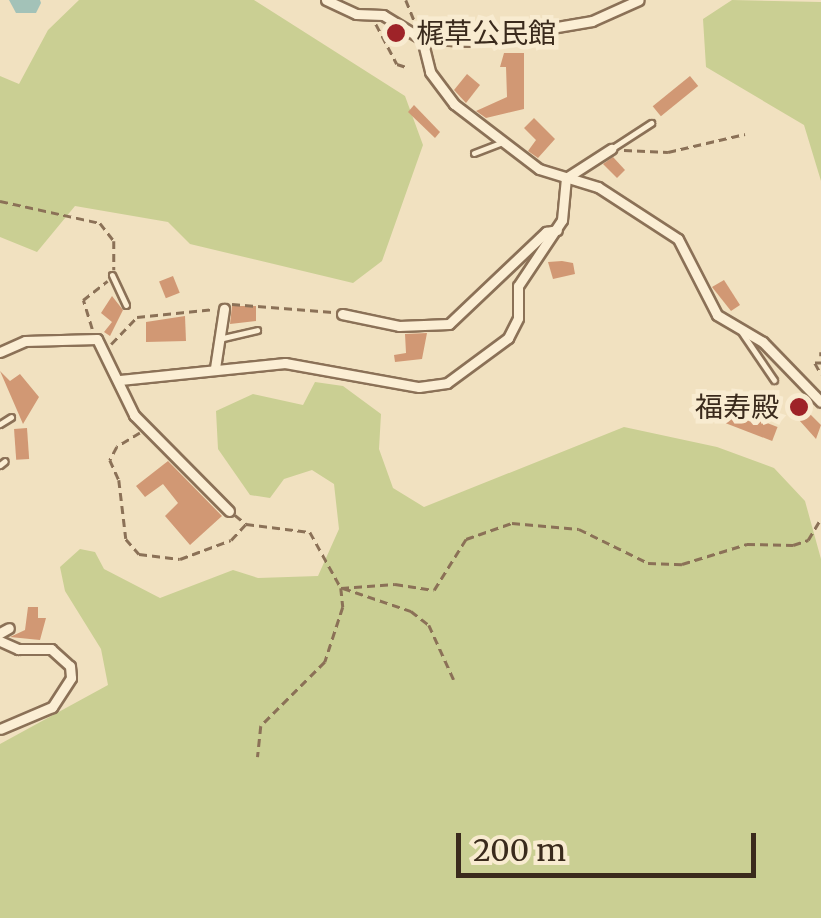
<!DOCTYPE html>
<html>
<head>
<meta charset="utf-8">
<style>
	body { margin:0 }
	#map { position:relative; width:821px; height:918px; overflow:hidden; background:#f1e1c0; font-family:Merriweather,"Noto Sans JP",serif }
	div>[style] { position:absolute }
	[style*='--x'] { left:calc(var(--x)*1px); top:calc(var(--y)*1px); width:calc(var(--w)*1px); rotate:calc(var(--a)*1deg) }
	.green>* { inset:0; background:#cacf93 }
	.water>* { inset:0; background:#a3c2b8 }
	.building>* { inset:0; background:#d19874; transform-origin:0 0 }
	.path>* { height:2.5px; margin-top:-1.25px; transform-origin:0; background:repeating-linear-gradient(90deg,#8b7157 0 8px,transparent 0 13px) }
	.roads { filter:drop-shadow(2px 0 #8b7157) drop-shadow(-2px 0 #8b7157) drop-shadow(0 2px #8b7157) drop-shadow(0 -2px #8b7157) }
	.service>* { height:5px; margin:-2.5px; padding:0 2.5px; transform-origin:2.5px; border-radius:2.5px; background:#fbeed4 }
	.minor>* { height:9px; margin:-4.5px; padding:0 4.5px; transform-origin:4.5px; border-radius:4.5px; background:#fbeed4 }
	.dots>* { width:28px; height:28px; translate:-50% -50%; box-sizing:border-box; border:5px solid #f8ebd0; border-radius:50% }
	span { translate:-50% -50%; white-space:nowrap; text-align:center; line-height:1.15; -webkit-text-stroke:9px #f8ebd0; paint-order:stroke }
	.poi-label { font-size:28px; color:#3a2a1c }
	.left { translate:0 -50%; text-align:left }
	.right { translate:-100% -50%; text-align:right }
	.scale { position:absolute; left:456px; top:833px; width:300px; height:45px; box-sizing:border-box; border:5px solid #3a2a1c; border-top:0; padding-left:12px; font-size:30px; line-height:35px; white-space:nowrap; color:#3a2a1c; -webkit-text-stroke:8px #f8ebd0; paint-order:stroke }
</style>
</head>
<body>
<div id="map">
	<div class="green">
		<i style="clip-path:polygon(79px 0,254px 0,405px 96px,423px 145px,382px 261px,353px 283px,190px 244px,168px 222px,75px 206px,37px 252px,0 237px,0 76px,19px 84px,48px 30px)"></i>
		<i style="clip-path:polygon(732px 0,821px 2px,821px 181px,804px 125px,706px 67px,703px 19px)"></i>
		<i style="clip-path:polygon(315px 382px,343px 386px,381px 414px,379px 449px,393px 488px,424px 507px,624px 427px,717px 447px,774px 468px,805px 501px,821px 559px,821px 918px,0 918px,0 744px,108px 685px,101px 649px,65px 591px,60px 567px,80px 549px,95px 552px,104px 569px,160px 598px,233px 570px,258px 578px,318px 576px,339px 529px,334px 484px,312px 470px,284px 479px,270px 498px,250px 495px,218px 449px,216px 411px,253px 394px,303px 405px)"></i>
	</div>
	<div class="water">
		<i style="clip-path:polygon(9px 0,40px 0,41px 3px,36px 13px,16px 13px)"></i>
	</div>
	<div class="building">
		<i style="clip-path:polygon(504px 53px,524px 53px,524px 109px,486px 118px,476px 111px,507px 97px,506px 67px,500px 67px)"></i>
		<i style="clip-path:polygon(467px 74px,480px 85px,466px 103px,454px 90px)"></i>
		<i style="left:690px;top:76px;width:13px;height:48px;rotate:51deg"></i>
		<i style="clip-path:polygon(414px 105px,440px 132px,435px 138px,408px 112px)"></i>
		<i style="clip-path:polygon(534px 118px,555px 139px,538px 158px,528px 151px,536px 140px,524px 128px)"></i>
		<i style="clip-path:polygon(613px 157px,625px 170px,617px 178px,603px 164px)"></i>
		<i style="clip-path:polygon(562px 261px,573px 263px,575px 274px,553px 279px,548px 262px)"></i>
		<i style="left:173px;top:276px;width:18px;height:15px;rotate:68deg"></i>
		<i style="clip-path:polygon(724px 280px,740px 305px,731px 311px,712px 287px)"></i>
		<i style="clip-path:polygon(112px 296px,123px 310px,110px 336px,104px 332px,112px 322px,101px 313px)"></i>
		<i style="clip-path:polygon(232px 306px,256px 306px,256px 321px,230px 324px)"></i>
		<i style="clip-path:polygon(185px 316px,186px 341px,146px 342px,146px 322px)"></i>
		<i style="clip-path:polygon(427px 333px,422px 359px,395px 362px,394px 355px,406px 353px,405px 334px)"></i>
		<i style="clip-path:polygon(0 371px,10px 381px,20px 374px,39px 397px,23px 424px)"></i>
		<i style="clip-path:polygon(792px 399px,807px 400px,806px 410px,821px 425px,816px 439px,791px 411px)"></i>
		<i style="left:715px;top:403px;width:67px;height:15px;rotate:21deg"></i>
		<i style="left:27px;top:428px;width:31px;height:13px;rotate:86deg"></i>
		<i style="clip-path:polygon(168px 461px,222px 516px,190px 545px,165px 516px,178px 503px,163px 484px,145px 497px,136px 486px)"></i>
		<i style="clip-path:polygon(28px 607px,38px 607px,38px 618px,46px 618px,40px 640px,10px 637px,25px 630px)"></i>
	</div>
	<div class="path">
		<i style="--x:406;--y:0;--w:24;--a:68"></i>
		<i style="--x:376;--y:24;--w:45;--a:62.3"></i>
		<i style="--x:397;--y:64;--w:9;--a:18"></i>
		<i style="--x:624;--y:150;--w:44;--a:2.6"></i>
		<i style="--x:668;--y:152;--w:79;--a:-13.2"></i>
		<i style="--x:0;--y:201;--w:102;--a:12.4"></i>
		<i style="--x:100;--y:223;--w:23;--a:52"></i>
		<i style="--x:114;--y:241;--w:29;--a:90"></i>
		<i style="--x:232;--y:304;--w:101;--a:4.5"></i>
		<i style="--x:92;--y:329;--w:30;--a:-107"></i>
		<i style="--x:83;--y:300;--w:31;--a:-38"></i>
		<i style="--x:111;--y:344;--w:37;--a:-46"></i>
		<i style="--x:137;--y:317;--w:78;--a:-5.9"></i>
		<i style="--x:821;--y:352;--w:4;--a:90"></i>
		<i style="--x:821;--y:363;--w:6;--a:180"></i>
		<i style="--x:815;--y:363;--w:13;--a:61"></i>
		<i style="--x:140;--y:433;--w:27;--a:149"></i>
		<i style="--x:117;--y:447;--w:15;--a:118"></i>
		<i style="--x:110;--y:460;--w:22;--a:66"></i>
		<i style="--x:119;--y:480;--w:59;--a:83.2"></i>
		<i style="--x:126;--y:539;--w:20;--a:49"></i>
		<i style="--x:139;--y:554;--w:41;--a:7"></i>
		<i style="--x:180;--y:559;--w:54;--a:-20.4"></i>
		<i style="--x:231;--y:540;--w:21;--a:-47"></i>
		<i style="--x:235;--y:515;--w:14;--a:39"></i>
		<i style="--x:246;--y:524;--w:64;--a:7.1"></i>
		<i style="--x:310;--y:532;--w:64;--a:61"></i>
		<i style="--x:341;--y:588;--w:19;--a:84"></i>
		<i style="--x:343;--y:607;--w:58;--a:108.1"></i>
		<i style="--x:325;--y:662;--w:91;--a:135"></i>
		<i style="--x:261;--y:726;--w:31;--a:96"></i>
		<i style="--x:341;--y:588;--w:54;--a:-4.2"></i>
		<i style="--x:395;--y:584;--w:39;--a:9"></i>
		<i style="--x:434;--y:590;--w:60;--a:-57.9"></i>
		<i style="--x:466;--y:539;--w:49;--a:-19.2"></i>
		<i style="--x:512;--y:523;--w:67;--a:5.1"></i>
		<i style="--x:579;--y:529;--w:77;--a:26.2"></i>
		<i style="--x:648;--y:563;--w:34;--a:2"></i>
		<i style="--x:682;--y:564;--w:68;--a:-17.1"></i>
		<i style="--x:747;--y:544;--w:46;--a:1.2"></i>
		<i style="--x:793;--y:545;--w:16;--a:-18"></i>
		<i style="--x:808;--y:540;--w:26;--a:-59"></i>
		<i style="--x:343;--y:588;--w:72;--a:18.7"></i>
		<i style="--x:411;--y:611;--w:23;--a:38"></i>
		<i style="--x:429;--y:625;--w:60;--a:65.6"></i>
	</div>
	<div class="roads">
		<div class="service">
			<i style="--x:611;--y:149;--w:48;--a:-33"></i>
			<i style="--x:474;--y:153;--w:30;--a:-21"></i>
			<i style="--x:112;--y:275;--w:33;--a:65"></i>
			<i style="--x:742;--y:333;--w:57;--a:55.8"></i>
			<i style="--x:223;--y:338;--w:35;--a:-13"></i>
			<i style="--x:0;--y:424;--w:13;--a:-32"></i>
			<i style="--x:0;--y:465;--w:6;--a:-39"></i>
		</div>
		<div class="minor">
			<i style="--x:326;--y:0;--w:33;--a:25"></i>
			<i style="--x:356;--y:14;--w:27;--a:2"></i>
			<i style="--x:383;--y:15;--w:46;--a:31.6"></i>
			<i style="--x:422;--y:39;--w:53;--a:2.2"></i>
			<i style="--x:475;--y:41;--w:119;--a:-9.7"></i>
			<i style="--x:592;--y:21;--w:51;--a:-24.1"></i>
			<i style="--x:422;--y:39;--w:34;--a:76"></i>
			<i style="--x:430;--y:72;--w:40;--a:53"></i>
			<i style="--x:454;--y:104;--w:107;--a:37.4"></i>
			<i style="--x:539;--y:169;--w:62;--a:17"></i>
			<i style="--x:598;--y:187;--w:95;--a:33"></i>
			<i style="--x:678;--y:239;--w:85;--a:62.8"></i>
			<i style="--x:717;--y:315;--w:53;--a:30.4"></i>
			<i style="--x:763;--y:342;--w:83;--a:46"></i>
			<i style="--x:342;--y:314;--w:58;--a:11.9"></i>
			<i style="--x:399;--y:326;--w:50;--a:-2.3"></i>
			<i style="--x:449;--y:324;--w:134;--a:-43.5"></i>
			<i style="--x:546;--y:232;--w:11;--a:-10"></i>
			<i style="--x:0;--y:352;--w:27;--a:-24"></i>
			<i style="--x:25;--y:341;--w:72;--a:-1.6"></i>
			<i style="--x:97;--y:339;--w:85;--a:64"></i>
			<i style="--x:134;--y:415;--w:135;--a:45.3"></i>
			<i style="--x:215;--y:368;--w:60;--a:-81.3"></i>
			<i style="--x:120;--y:380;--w:166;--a:-5.9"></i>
			<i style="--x:285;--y:363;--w:136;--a:10.2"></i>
			<i style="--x:419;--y:387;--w:28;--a:-8"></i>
			<i style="--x:447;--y:383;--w:76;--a:-36.4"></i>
			<i style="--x:508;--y:338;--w:22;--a:-63"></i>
			<i style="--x:518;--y:318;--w:32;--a:-90"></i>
			<i style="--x:518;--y:286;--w:79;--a:-56.3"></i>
			<i style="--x:562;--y:220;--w:42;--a:-84.6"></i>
			<i style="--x:566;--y:178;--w:54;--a:-32.8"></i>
			<i style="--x:0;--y:633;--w:10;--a:-29"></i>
			<i style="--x:0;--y:641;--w:20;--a:24"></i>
			<i style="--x:18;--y:649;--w:33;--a:0"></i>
			<i style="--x:51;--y:649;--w:25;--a:42"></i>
			<i style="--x:70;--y:666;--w:12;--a:85"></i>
			<i style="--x:71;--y:678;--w:35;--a:123"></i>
			<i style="--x:52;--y:707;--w:56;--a:157.1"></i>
		</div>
	</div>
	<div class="dots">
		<i style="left:396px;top:33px;background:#9e2328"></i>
		<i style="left:799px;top:407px;background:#9e2328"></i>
	</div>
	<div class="poi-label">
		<span class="left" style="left:416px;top:33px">梶草公民館</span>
		<span class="right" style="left:779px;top:407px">福寿殿</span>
	</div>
	<div class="scale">200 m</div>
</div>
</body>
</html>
